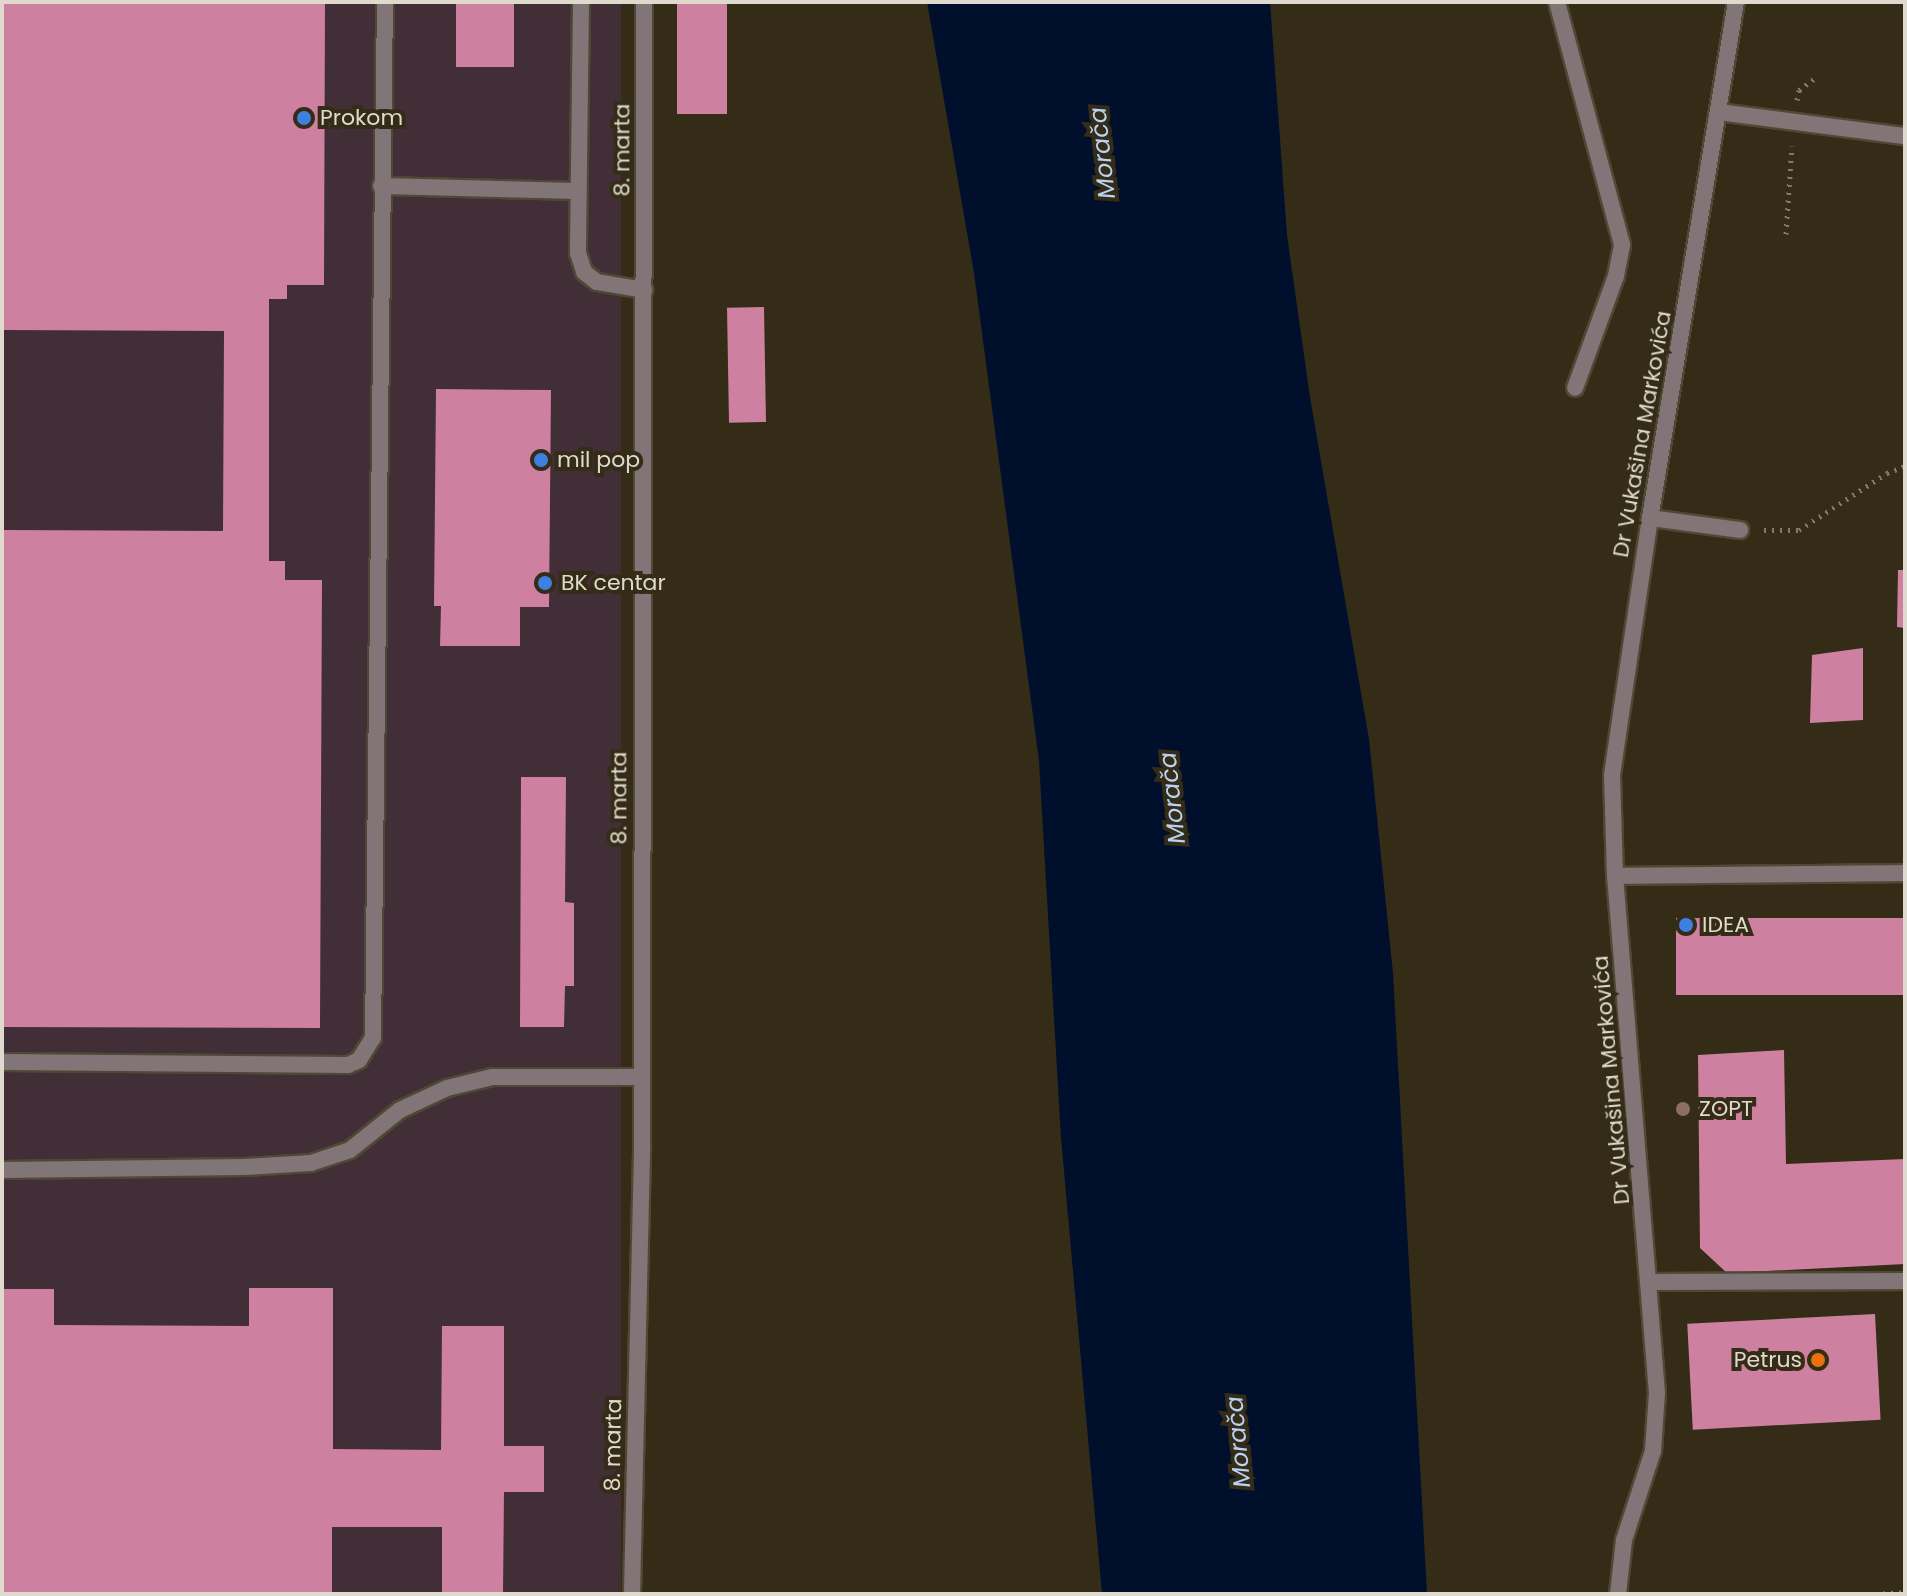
<!DOCTYPE html>
<html>
<head>
<meta charset="utf-8">
<style>
	body { margin:0 }
	#map { position:relative; width:1907px; height:1596px; overflow:hidden; background:#342c17; font-family:Poppins,sans-serif }
	div>[style] { position:absolute }
	[style*='--x'] { left:calc(var(--x)*1px); top:calc(var(--y)*1px); width:calc(var(--w)*1px); rotate:calc(var(--a)*1deg) }
	.industrial>* { inset:0; background:#412e36; transform-origin:0 0 }
	.water>* { inset:0; background:#00102c }
	.building>* { inset:0; background:#ce80a0; transform-origin:0 0 }
	.path>* { height:5px; margin-top:-2.5px; transform-origin:0; background:repeating-linear-gradient(90deg,#827b6a 0 2px,transparent 0 8px) }
	.roads { filter:drop-shadow(2px 0 #4f4834) drop-shadow(-2px 0 #4f4834) drop-shadow(0 2px #4f4834) drop-shadow(0 -2px #4f4834) }
	.lane>* { height:16px; margin:-8px; padding:0 8px; transform-origin:8px; border-radius:8px; background:#827577 }
	.street>* { height:16px; margin:-8px; padding:0 8px; transform-origin:8px; border-radius:8px; background:#827577 }
	.dots>* { width:22px; height:22px; translate:-50% -50%; box-sizing:border-box; border:4px solid #342c17; border-radius:50% }
	span { translate:-50% -50%; white-space:nowrap; text-align:center; line-height:1.15; -webkit-text-stroke:8px #342c17; paint-order:stroke }
	.poi-label { font-size:22px; color:#dfdacd }
	.left { translate:0 -50%; text-align:left }
	.right { translate:-100% -50%; text-align:right }
	.street-label { font-size:22px; color:#dfdacd }
	.water-label { font-size:24px; color:#bad2f3; font-style:italic }
	.frame { position:absolute; inset:0; border:4px solid #dfdacd; pointer-events:none }
</style>
</head>
<body>
<div id="map">
	<div class="industrial">
		<i style="left:2px;top:2px;width:619px;height:1592px"></i>
	</div>
	<div class="water">
		<i style="clip-path:polygon(927px 2px,1270px 2px,1287px 235px,1310px 397px,1369px 739px,1393px 973px,1427px 1594px,1102px 1594px,1061px 1138px,1039px 761px,974px 273px)"></i>
	</div>
	<div class="building">
		<i style="clip-path:polygon(2px 2px,325px 2px,324px 285px,287px 285px,287px 299px,269px 299px,269px 561px,285px 561px,285px 580px,322px 580px,320px 1028px,2px 1027px,2px 530px,223px 531px,224px 331px,2px 330px)"></i>
		<i style="left:456px;top:2px;width:58px;height:65px"></i>
		<i style="left:677px;top:2px;width:50px;height:112px"></i>
		<i style="left:764px;top:307px;width:115px;height:37px;rotate:89deg"></i>
		<i style="clip-path:polygon(436px 389px,551px 390px,549px 607px,520px 607px,520px 646px,440px 646px,441px 606px,434px 606px)"></i>
		<i style="clip-path:polygon(1898px 570px,1905px 570px,1905px 628px,1897px 627px)"></i>
		<i style="clip-path:polygon(1863px 648px,1863px 720px,1810px 723px,1812px 655px)"></i>
		<i style="clip-path:polygon(521px 777px,566px 777px,565px 902px,574px 903px,574px 986px,565px 986px,564px 1027px,520px 1027px)"></i>
		<i style="left:1676px;top:918px;width:229px;height:77px"></i>
		<i style="clip-path:polygon(1784px 1050px,1786px 1164px,1905px 1159px,1905px 1264px,1727px 1273px,1700px 1248px,1698px 1055px)"></i>
		<i style="clip-path:polygon(249px 1288px,333px 1288px,333px 1449px,441px 1450px,442px 1326px,504px 1326px,504px 1446px,544px 1446px,544px 1492px,504px 1492px,503px 1594px,442px 1594px,442px 1527px,332px 1527px,332px 1594px,2px 1594px,2px 1289px,54px 1289px,54px 1325px,249px 1326px)"></i>
		<i style="left:1875px;top:1314px;width:106px;height:188px;rotate:87deg"></i>
	</div>
	<div class="path">
		<i style="--x:1797;--y:100;--w:10;--a:-79"></i>
		<i style="--x:1799;--y:90;--w:20;--a:-37"></i>
		<i style="--x:1786;--y:234;--w:88;--a:-86.1"></i>
		<i style="--x:1764;--y:530;--w:35;--a:0"></i>
		<i style="--x:1799;--y:530;--w:105;--a:-32.9"></i>
		<i style="--x:1887;--y:473;--w:19;--a:-21"></i>
		<i style="--x:1710;--y:1594;--w:128;--a:0"></i>
		<i style="--x:1875;--y:1594;--w:30;--a:-4"></i>
	</div>
	<div class="roads">
		<div class="lane">
			<i style="--x:581;--y:2;--w:251;--a:90.7"></i>
			<i style="--x:578;--y:253;--w:20;--a:72"></i>
			<i style="--x:584;--y:272;--w:16;--a:38"></i>
			<i style="--x:597;--y:282;--w:48;--a:9.7"></i>
			<i style="--x:1557;--y:2;--w:252;--a:75"></i>
			<i style="--x:1622;--y:245;--w:32;--a:101"></i>
			<i style="--x:1616;--y:276;--w:119;--a:110.1"></i>
			<i style="--x:381;--y:186;--w:196;--a:1.5"></i>
			<i style="--x:1650;--y:518;--w:91;--a:7.6"></i>
			<i style="--x:2;--y:1062;--w:346;--a:0.5"></i>
			<i style="--x:348;--y:1065;--w:12;--a:-24"></i>
			<i style="--x:359;--y:1060;--w:26;--a:-58"></i>
			<i style="--x:373;--y:1038;--w:1036;--a:-89.34"></i>
			<i style="--x:2;--y:1170;--w:243;--a:-0.7"></i>
			<i style="--x:245;--y:1167;--w:66;--a:-3.5"></i>
			<i style="--x:311;--y:1163;--w:41;--a:-18.4"></i>
			<i style="--x:350;--y:1150;--w:64;--a:-38.7"></i>
			<i style="--x:400;--y:1110;--w:52;--a:-25.1"></i>
			<i style="--x:447;--y:1088;--w:46;--a:-13.7"></i>
			<i style="--x:492;--y:1077;--w:149;--a:0"></i>
		</div>
		<div class="street">
			<i style="--x:1719;--y:112;--w:188;--a:7.4"></i>
			<i style="--x:1615;--y:876;--w:290;--a:-0.6"></i>
			<i style="--x:1650;--y:1282;--w:255;--a:-0.2"></i>
			<i style="--x:632;--y:1594;--w:447;--a:-88.7"></i>
			<i style="--x:642;--y:1147;--w:1145;--a:-89.9"></i>
			<i style="--x:1618;--y:1594;--w:54;--a:-83.7"></i>
			<i style="--x:1624;--y:1540;--w:94;--a:-72"></i>
			<i style="--x:1653;--y:1451;--w:58;--a:-86.1"></i>
			<i style="--x:1657;--y:1393;--w:519;--a:-94.64"></i>
			<i style="--x:1615;--y:876;--w:101;--a:-91.7"></i>
			<i style="--x:1612;--y:775;--w:260;--a:-81.6"></i>
			<i style="--x:1650;--y:518;--w:523;--a:-80.54"></i>
		</div>
	</div>
	<div class="dots">
		<i style="left:304px;top:118px;background:#3f7fe0"></i>
		<i style="left:541px;top:460px;background:#3f7fe0"></i>
		<i style="left:545px;top:583px;background:#3f7fe0"></i>
		<i style="left:1686px;top:925px;background:#3f7fe0"></i>
		<i style="left:1683px;top:1109px;background:#8d6e63"></i>
		<i style="left:1818px;top:1360px;background:#e8710a"></i>
	</div>
	<div class="poi-label">
		<span class="left" style="left:320px;top:118px">Prokom</span>
		<span class="left" style="left:557px;top:460px">mil pop</span>
		<span class="left" style="left:561px;top:583px">BK centar</span>
		<span class="left" style="left:1702px;top:925px">IDEA</span>
		<span class="left" style="left:1699px;top:1109px">ZOPT</span>
		<span class="right" style="left:1802px;top:1360px">Petrus</span>
	</div>
	<div class="street-label">
		<span style="left:622px;top:150px;rotate:-90deg">8. marta</span>
		<span style="left:1642px;top:434px;rotate:-80deg">Dr Vukašina Markovića</span>
		<span style="left:619px;top:798px;rotate:-90deg">8. marta</span>
		<span style="left:1611px;top:1080px;rotate:-95deg">Dr Vukašina Markovića</span>
		<span style="left:613px;top:1445px;rotate:-89deg">8. marta</span>
	</div>
	<div class="water-label">
		<span style="left:1102px;top:153px;rotate:-96deg">Morača</span>
		<span style="left:1172px;top:798px;rotate:-96deg">Morača</span>
		<span style="left:1238px;top:1442px;rotate:-95deg">Morača</span>
	</div>
	<div class="frame"></div>
</div>
</body>
</html>
